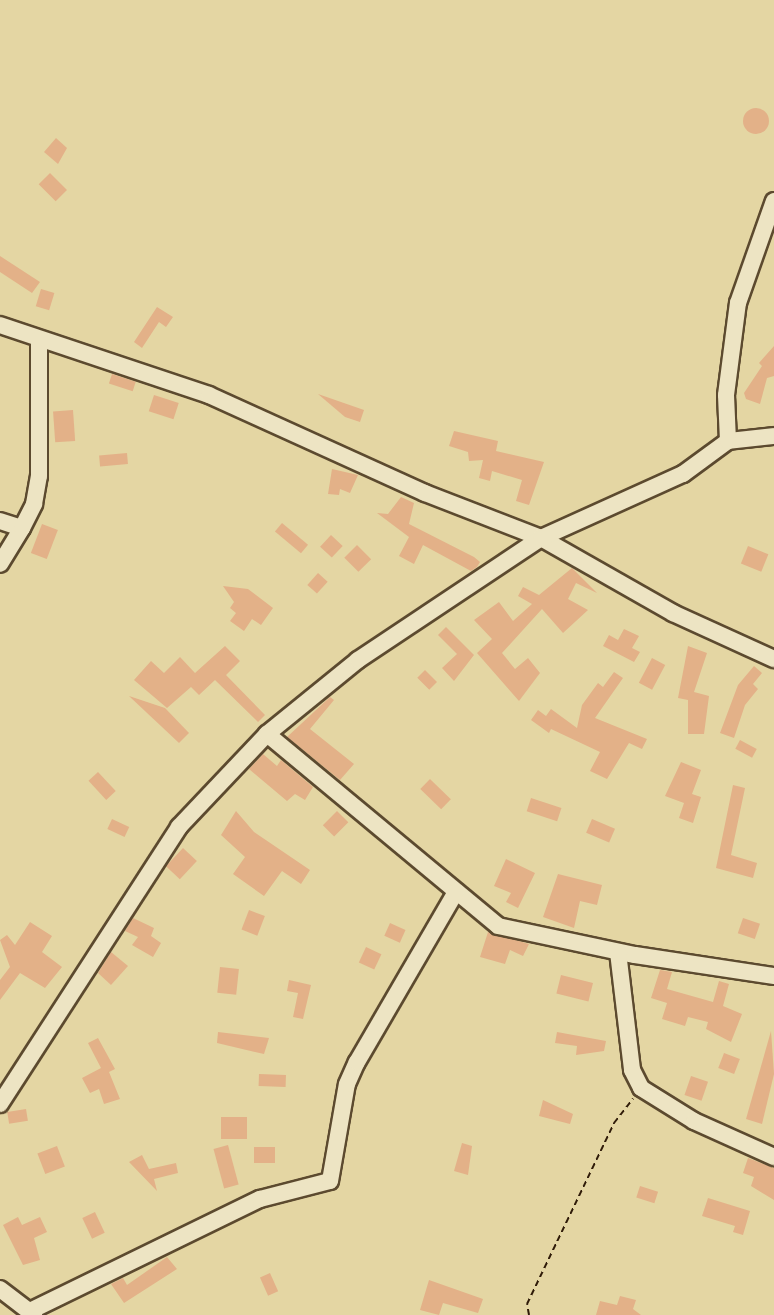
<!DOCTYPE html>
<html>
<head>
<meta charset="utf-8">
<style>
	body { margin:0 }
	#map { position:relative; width:774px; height:1315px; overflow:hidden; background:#e4d6a3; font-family:"Libre Caslon Text",serif }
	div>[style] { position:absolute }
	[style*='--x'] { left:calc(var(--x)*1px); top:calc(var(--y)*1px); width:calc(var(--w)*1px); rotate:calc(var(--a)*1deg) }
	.building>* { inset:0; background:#e3b188; transform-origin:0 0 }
	.round { border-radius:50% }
	.path>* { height:2px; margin-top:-1px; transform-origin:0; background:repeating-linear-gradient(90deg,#2f1b08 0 6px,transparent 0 10px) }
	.roads { filter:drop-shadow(2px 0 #5c4a2f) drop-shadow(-2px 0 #5c4a2f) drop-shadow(0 2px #5c4a2f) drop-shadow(0 -2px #5c4a2f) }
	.minor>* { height:16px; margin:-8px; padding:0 8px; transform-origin:8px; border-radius:8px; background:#ede4c3 }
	span { translate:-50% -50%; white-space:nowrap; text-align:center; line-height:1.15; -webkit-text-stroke:7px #ede4c3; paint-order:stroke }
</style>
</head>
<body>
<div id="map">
	<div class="building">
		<i class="round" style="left:743px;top:108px;width:26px;height:26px"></i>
		<i style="clip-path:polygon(56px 138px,67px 148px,58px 164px,44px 152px)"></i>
		<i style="left:50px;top:173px;width:24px;height:16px;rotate:45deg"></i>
		<i style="clip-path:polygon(0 256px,40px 282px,32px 293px,0 272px)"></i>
		<i style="left:41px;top:289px;width:14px;height:18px;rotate:17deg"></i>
		<i style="clip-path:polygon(157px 307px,173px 317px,166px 327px,159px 322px,142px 348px,134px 342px)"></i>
		<i style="clip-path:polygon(774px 346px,774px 376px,767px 378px,760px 404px,746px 399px,744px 393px,762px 366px,759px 363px)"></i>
		<i style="left:112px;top:374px;width:25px;height:10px;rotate:18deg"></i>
		<i style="clip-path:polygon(318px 394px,364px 410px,360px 422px,345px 417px)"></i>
		<i style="left:154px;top:395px;width:26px;height:17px;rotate:18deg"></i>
		<i style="left:73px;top:410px;width:31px;height:20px;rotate:86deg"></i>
		<i style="clip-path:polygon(454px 431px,498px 441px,496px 451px,544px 462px,529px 505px,516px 501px,522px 480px,492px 471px,490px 481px,479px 478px,483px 460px,469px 461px,468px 452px,449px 446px)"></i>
		<i style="left:127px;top:453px;width:11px;height:28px;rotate:85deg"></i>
		<i style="clip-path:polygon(332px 469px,358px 475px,350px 493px,340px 489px,339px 495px,328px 494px)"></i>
		<i style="clip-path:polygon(401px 497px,414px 503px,409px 524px,474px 557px,480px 562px,477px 567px,471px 571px,423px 545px,414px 564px,399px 556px,409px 537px,377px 513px,388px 514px)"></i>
		<i style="left:282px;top:523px;width:34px;height:11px;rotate:40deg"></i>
		<i style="left:42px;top:524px;width:17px;height:31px;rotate:21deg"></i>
		<i style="left:331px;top:535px;width:16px;height:16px;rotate:43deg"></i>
		<i style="left:357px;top:545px;width:20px;height:18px;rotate:45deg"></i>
		<i style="left:748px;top:546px;width:22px;height:19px;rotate:22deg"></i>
		<i style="clip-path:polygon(572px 568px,597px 593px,576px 583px,568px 599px,588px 610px,563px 633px,542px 609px,502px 653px,515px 669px,528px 658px,540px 673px,519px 701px,477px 653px,492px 639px,474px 620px,499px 602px,513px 621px,532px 604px,518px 596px,523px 587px,539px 595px)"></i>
		<i style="left:318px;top:573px;width:13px;height:16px;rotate:42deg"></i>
		<i style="clip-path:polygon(223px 586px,248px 589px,273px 608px,261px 625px,252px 619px,244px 631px,230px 621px,236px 613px,230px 608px,234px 602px)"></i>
		<i style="clip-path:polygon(446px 627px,474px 655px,454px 681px,442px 668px,457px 654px,438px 635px)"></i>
		<i style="clip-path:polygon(624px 629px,639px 636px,632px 648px,640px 652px,634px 662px,603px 646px,609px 635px,618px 640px)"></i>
		<i style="clip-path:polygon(225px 646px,240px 661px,226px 675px,265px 715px,258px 722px,215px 680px,199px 695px,191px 687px,167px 708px,134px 680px,151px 661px,164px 673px,180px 657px,195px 673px)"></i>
		<i style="clip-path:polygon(688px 646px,707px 653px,694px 692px,709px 696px,704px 734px,688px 734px,688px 700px,678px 698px)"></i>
		<i style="left:652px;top:658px;width:15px;height:28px;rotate:28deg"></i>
		<i style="clip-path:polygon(754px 666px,762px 673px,753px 684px,758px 689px,745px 705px,734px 738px,720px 733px,738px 685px)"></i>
		<i style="left:425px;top:670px;width:17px;height:11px;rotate:45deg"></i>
		<i style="clip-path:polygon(614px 672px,623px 678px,595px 718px,647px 739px,642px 749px,629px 743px,607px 779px,590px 771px,600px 752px,551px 729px,549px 733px,531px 720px,538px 710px,546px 716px,551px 709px,577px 728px,582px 705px,598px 683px,603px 687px)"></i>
		<i style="clip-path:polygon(129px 696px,165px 708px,189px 733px,179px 743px)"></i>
		<i style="clip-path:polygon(330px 697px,334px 700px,310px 729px,354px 764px,340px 780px,287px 737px)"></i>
		<i style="left:740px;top:740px;width:19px;height:10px;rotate:28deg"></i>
		<i style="clip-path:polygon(263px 754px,277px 766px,281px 760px,313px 787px,305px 800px,295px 794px,287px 801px,249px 769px)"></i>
		<i style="clip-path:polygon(681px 762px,701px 770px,692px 794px,701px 797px,693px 823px,679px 818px,684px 803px,665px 796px)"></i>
		<i style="left:98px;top:772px;width:26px;height:13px;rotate:47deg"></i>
		<i style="left:430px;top:779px;width:29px;height:14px;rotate:44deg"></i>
		<i style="clip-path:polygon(733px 785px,745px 788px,731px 855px,757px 863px,753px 878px,716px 868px)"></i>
		<i style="left:531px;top:798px;width:32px;height:14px;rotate:18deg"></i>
		<i style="clip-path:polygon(236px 811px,254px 832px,310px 870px,301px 884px,282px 871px,264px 896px,233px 874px,245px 857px,221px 835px)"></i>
		<i style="left:337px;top:811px;width:16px;height:20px;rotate:45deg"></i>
		<i style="left:112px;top:819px;width:19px;height:11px;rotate:25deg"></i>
		<i style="left:592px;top:819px;width:25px;height:15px;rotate:23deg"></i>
		<i style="left:183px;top:848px;width:19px;height:25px;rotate:43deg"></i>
		<i style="clip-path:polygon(506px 859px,535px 873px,518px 908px,506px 902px,511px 893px,494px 886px)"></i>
		<i style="clip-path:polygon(558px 874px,602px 885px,597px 905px,580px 901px,574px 928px,543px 917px)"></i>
		<i style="left:249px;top:910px;width:17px;height:21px;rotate:21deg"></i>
		<i style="clip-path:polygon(133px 918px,154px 928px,151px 936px,161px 943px,153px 957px,132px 945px,138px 937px,125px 931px)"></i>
		<i style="left:743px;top:918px;width:18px;height:16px;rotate:19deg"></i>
		<i style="clip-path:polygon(30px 922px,52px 936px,42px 952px,62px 967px,45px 988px,20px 973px,0 1000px,0 980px,10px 967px,0 940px,7px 935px,15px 945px)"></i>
		<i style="left:390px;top:923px;width:17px;height:14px;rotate:24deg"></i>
		<i style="clip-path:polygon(488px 932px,529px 944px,523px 956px,510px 950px,505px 964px,480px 957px)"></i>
		<i style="left:366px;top:947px;width:17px;height:17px;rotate:25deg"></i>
		<i style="clip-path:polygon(111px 952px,128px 966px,111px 985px,98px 973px)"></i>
		<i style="left:220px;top:967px;width:19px;height:26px;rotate:6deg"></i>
		<i style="clip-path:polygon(660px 970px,672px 972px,667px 989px,713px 1002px,719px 981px,729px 984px,723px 1006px,742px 1014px,731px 1042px,706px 1029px,708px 1022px,688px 1017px,685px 1026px,662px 1019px,667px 1003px,651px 998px)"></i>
		<i style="left:561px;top:975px;width:33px;height:19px;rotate:14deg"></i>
		<i style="clip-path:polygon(289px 980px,311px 985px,303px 1019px,293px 1017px,298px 993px,287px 991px)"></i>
		<i style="clip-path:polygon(771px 1031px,774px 1074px,762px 1124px,746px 1119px)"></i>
		<i style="clip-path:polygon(218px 1032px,269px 1038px,264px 1054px,217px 1043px)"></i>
		<i style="clip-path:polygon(557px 1032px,606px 1041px,604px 1051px,576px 1055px,577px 1046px,555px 1043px)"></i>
		<i style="clip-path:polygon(98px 1038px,115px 1069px,109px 1072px,120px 1099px,104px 1104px,99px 1089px,90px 1093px,82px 1078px,101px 1068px,88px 1043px)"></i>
		<i style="left:724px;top:1053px;width:17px;height:16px;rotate:21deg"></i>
		<i style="left:259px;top:1074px;width:27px;height:12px;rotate:2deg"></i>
		<i style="left:691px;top:1076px;width:18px;height:20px;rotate:19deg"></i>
		<i style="clip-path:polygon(543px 1100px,573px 1114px,570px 1124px,539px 1116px)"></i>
		<i style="left:26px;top:1109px;width:12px;height:19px;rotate:81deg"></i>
		<i style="left:221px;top:1117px;width:26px;height:22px"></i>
		<i style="clip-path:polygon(462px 1143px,472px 1146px,468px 1175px,454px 1171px)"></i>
		<i style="left:228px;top:1145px;width:41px;height:15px;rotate:75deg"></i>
		<i style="left:57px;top:1146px;width:22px;height:21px;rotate:69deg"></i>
		<i style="left:254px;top:1147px;width:21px;height:16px"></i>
		<i style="clip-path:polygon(142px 1155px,149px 1169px,176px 1163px,178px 1173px,154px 1179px,157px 1191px,129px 1162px)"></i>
		<i style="clip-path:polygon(748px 1158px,774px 1168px,774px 1200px,751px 1186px,754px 1177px,743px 1173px)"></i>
		<i style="left:640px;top:1186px;width:19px;height:12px;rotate:18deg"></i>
		<i style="clip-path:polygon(708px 1198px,750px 1211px,743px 1235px,733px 1232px,735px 1226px,702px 1216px)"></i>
		<i style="left:95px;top:1212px;width:23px;height:14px;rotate:65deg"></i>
		<i style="clip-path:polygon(18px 1217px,22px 1225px,40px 1217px,47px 1232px,34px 1238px,40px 1260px,23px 1265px,3px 1225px)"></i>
		<i style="clip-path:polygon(167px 1257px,177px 1269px,124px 1303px,111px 1284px,123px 1278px,127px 1285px)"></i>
		<i style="left:270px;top:1273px;width:20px;height:11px;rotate:66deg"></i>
		<i style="clip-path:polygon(429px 1280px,483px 1299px,478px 1313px,443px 1303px,439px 1315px,420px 1310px)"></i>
		<i style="clip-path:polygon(620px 1296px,636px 1300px,633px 1309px,641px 1315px,596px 1315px,600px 1301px,617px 1305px)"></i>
	</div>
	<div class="path">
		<i style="--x:529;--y:1315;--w:11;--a:-100"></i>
		<i style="--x:527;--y:1304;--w:201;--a:-64.3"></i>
		<i style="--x:614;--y:1123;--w:31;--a:-52"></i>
	</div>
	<div class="roads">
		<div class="minor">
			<i style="--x:0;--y:325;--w:220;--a:18.5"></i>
			<i style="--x:209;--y:395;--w:237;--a:24.4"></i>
			<i style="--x:425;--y:493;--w:124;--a:21.2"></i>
			<i style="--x:541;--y:538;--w:152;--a:29.6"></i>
			<i style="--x:673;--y:613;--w:111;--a:24.5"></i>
			<i style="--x:728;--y:441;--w:46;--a:-6.2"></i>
			<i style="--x:0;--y:521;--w:23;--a:18"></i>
			<i style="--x:22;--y:528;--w:42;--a:121.4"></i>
			<i style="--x:22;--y:528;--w:27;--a:-63"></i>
			<i style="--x:34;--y:504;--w:28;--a:-80"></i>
			<i style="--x:39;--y:476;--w:137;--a:-90"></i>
			<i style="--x:267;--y:734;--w:300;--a:39.7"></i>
			<i style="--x:498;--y:926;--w:140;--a:12"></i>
			<i style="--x:635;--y:955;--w:141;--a:8.6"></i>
			<i style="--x:618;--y:952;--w:119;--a:83.2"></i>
			<i style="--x:632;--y:1070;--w:20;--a:63"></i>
			<i style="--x:641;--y:1088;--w:62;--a:31.9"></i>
			<i style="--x:694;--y:1121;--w:88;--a:24.2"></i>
			<i style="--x:0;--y:1104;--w:330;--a:-57.1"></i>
			<i style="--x:179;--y:827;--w:128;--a:-46.6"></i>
			<i style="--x:267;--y:734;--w:117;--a:-39.1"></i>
			<i style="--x:358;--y:660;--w:220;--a:-33.7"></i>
			<i style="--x:541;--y:538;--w:156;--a:-24.3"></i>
			<i style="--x:683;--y:474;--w:56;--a:-36.3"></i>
			<i style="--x:728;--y:441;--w:46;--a:-92.5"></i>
			<i style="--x:726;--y:395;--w:93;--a:-82.6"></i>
			<i style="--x:738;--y:303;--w:108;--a:-70.6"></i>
			<i style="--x:0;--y:1289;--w:43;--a:37.4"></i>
			<i style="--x:30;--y:1311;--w:256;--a:-26"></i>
			<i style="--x:260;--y:1199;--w:72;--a:-14.4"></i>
			<i style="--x:330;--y:1181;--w:98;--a:-80.1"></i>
			<i style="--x:347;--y:1084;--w:24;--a:-66"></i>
			<i style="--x:357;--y:1062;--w:197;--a:-59.8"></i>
		</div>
	</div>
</div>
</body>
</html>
